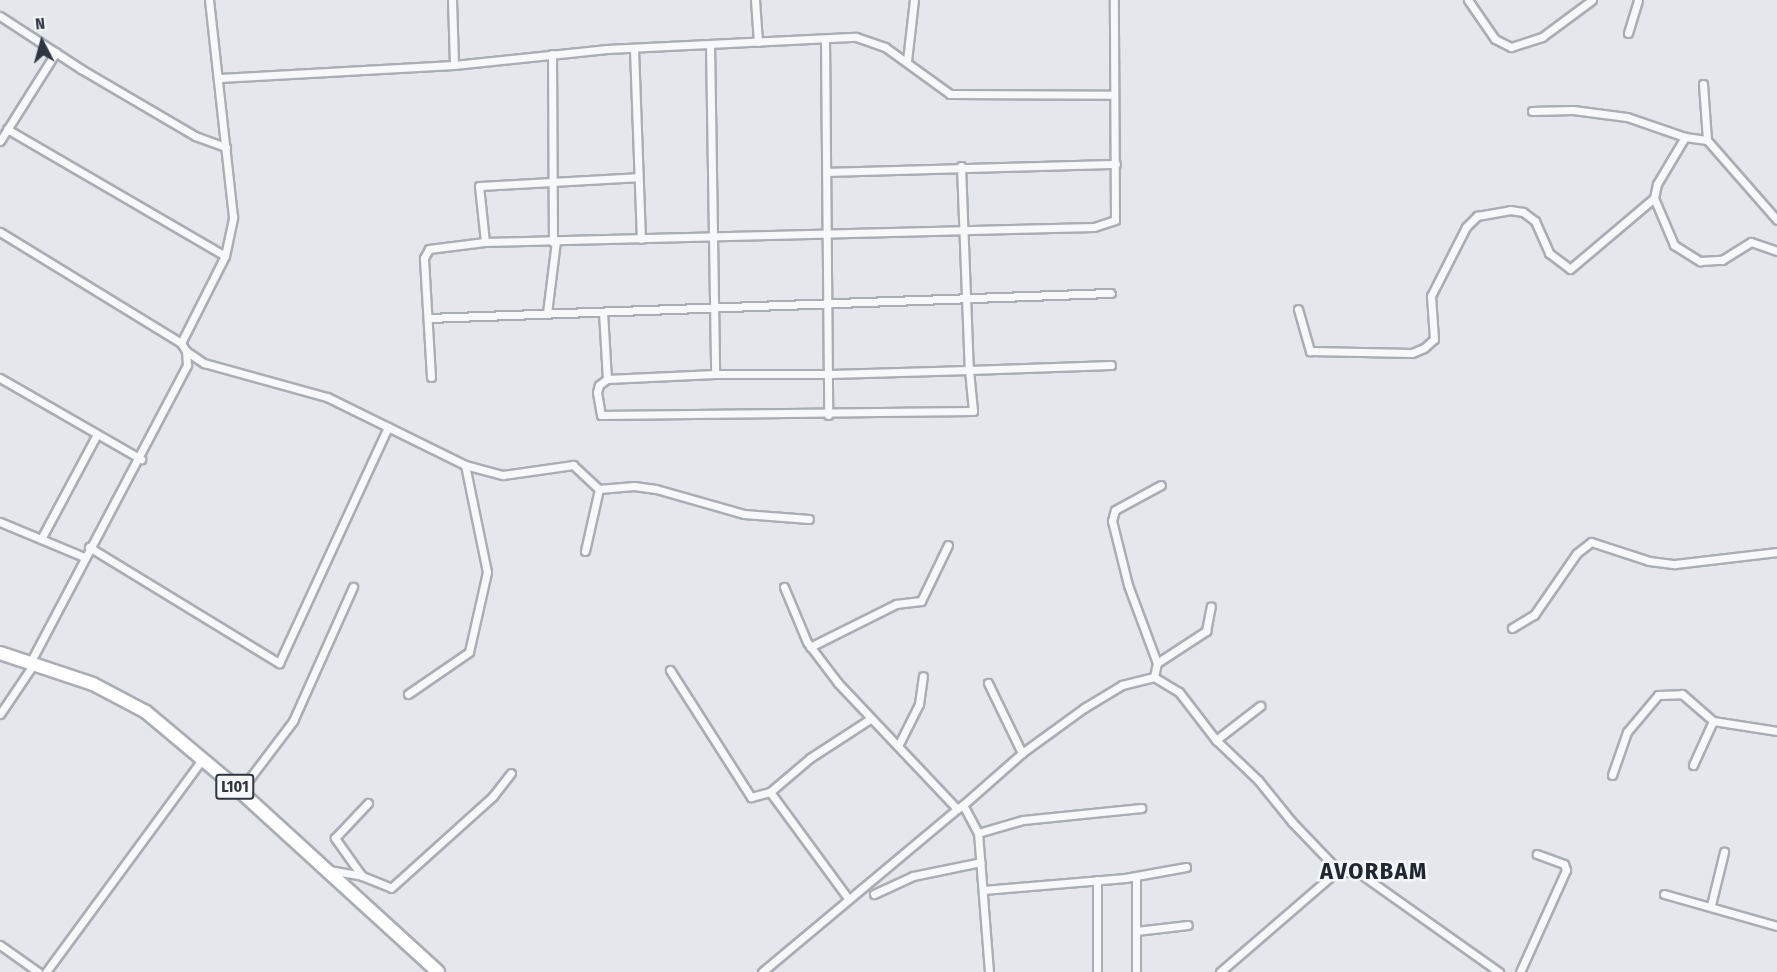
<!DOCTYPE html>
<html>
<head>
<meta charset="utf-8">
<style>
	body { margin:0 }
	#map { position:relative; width:1777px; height:972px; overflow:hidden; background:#e4e7eb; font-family:"Fira Sans Condensed",sans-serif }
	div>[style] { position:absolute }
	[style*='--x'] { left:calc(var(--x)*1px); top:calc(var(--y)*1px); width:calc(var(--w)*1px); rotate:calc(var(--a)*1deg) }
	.roads { filter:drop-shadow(2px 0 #a9aeb5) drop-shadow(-2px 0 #a9aeb5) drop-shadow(0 2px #a9aeb5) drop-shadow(0 -2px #a9aeb5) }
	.street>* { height:7px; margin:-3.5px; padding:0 3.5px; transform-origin:3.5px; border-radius:3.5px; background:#f7f8f9 }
	.primary>* { height:12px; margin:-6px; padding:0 6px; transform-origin:6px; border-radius:6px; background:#fff }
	span { translate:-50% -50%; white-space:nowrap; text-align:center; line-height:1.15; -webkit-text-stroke:5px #f4f6f8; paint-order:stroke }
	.shield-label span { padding:2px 4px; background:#f4f6f8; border:2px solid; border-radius:4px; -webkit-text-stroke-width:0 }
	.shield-label { font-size:16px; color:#2d3641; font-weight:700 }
	.district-label { font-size:24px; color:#1f2733; font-weight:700; letter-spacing:1.5px }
	.north { position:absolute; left:12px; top:12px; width:60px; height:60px; -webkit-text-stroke:4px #f4f6f8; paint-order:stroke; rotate:354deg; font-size:16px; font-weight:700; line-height:24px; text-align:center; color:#2d3641 }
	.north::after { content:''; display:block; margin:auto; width:21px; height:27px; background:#2d3641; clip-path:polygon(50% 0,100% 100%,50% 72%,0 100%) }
</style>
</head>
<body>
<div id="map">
	<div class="roads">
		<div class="street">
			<i style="--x:452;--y:0;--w:65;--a:88.2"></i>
			<i style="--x:755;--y:0;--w:42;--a:85.9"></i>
			<i style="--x:1468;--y:0;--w:47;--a:55.3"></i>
			<i style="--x:1495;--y:39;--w:18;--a:27"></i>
			<i style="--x:1511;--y:47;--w:33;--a:-18"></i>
			<i style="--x:1542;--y:37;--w:62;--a:-36.5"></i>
			<i style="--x:0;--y:16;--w:97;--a:33.2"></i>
			<i style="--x:81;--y:69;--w:132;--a:30.4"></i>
			<i style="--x:195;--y:136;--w:33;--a:20"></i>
			<i style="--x:1628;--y:33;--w:34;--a:-73"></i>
			<i style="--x:825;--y:40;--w:375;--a:89.5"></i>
			<i style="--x:710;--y:44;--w:330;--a:89.1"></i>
			<i style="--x:634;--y:49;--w:190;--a:87.9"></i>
			<i style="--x:552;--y:54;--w:188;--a:89.7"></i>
			<i style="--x:907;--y:61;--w:61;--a:-83.5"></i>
			<i style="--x:220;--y:78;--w:234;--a:-3.2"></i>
			<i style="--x:454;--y:65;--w:154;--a:-6"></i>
			<i style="--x:607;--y:49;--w:249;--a:-2.8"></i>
			<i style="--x:856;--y:37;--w:31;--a:19"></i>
			<i style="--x:885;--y:47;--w:80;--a:35.9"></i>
			<i style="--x:950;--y:94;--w:164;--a:0.3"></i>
			<i style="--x:1703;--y:84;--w:56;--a:85.9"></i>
			<i style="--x:1707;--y:140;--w:106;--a:48.8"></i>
			<i style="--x:1532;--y:111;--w:41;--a:-1.4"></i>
			<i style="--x:1573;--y:110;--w:54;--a:7.4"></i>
			<i style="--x:1627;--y:117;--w:61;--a:19"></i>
			<i style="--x:1685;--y:137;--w:22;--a:8"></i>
			<i style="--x:7;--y:129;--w:252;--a:30.2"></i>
			<i style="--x:0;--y:141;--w:105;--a:-57.8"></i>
			<i style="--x:961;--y:166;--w:204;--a:87.8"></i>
			<i style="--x:969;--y:370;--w:41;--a:84.4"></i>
			<i style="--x:973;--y:411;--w:372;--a:179.4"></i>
			<i style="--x:601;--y:415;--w:23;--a:-100"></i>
			<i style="--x:597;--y:392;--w:7;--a:-74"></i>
			<i style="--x:599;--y:385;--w:10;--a:-37"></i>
			<i style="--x:607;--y:379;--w:108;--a:-2.7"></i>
			<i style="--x:715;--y:374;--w:116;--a:0"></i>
			<i style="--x:831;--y:374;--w:138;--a:-1.7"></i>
			<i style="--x:969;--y:370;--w:142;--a:-2"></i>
			<i style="--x:828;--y:172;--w:288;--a:-1.6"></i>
			<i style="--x:1654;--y:198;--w:51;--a:66.9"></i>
			<i style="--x:1674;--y:245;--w:31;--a:32"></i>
			<i style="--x:1700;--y:261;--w:22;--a:-3"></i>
			<i style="--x:1722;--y:260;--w:34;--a:-32"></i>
			<i style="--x:1751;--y:242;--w:28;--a:19"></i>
			<i style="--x:0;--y:232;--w:212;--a:31.5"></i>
			<i style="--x:485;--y:242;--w:56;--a:-96.1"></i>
			<i style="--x:479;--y:186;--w:159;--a:-3.2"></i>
			<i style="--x:1298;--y:309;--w:44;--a:74.1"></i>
			<i style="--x:1310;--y:351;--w:102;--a:1.1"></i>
			<i style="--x:1412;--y:353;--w:13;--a:-23"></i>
			<i style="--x:1424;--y:348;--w:13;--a:-42"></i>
			<i style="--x:1434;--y:339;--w:43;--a:-94"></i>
			<i style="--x:1431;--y:296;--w:77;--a:-63.1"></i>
			<i style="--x:1466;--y:227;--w:16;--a:-45"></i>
			<i style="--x:1477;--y:216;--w:34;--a:-10"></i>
			<i style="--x:1510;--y:210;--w:13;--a:9"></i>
			<i style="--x:1523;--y:212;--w:15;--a:37"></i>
			<i style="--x:1535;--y:221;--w:35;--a:66"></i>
			<i style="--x:1549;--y:253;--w:26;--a:37"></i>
			<i style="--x:1570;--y:269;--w:110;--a:-40.2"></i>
			<i style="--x:1654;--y:198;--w:14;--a:-78"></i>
			<i style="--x:1657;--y:184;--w:55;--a:-59.2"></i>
			<i style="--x:603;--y:312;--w:67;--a:86.6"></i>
			<i style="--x:547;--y:313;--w:73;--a:-82.9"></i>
			<i style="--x:428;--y:318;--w:683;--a:-2.1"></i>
			<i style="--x:186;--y:351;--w:22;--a:34"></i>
			<i style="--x:204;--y:363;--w:128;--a:15.5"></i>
			<i style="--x:327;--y:397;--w:154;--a:26.2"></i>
			<i style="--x:465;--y:465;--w:39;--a:15"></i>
			<i style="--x:503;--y:475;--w:71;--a:-8.1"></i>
			<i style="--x:573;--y:465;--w:35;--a:43"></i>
			<i style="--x:599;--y:489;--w:35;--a:-5"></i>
			<i style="--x:634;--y:486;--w:22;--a:8"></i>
			<i style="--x:656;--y:489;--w:91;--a:15.9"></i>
			<i style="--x:744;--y:514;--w:65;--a:4.4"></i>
			<i style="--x:431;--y:377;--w:119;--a:-93.4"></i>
			<i style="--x:424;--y:258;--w:10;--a:-61"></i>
			<i style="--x:429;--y:249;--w:56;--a:-7.1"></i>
			<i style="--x:485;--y:242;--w:609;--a:-1.41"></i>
			<i style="--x:1094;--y:227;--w:22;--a:-18"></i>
			<i style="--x:1115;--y:220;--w:220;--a:-90.3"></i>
			<i style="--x:0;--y:378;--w:163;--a:29.9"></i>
			<i style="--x:0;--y:522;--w:91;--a:22.6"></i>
			<i style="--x:41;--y:539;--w:119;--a:-61.9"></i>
			<i style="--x:89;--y:547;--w:223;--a:31.4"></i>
			<i style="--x:279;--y:663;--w:260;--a:-65.2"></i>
			<i style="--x:585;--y:551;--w:64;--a:-77.3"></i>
			<i style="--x:784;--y:587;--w:60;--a:67.3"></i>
			<i style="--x:807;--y:642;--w:51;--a:52.9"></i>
			<i style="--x:838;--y:683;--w:173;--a:46.6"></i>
			<i style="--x:957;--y:809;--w:7;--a:-34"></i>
			<i style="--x:1512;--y:628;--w:26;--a:-31"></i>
			<i style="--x:1534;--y:615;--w:75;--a:-55.3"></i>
			<i style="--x:1577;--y:553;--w:18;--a:-38"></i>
			<i style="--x:1591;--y:542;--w:61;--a:18.1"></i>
			<i style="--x:1649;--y:561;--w:26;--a:7"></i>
			<i style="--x:1675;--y:564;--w:103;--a:-6.7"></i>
			<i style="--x:810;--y:647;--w:96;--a:-26.6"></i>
			<i style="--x:896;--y:604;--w:25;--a:-7"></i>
			<i style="--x:921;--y:601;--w:62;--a:-64.3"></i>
			<i style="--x:30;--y:663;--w:337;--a:-62.2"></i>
			<i style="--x:187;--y:365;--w:14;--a:-94"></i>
			<i style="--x:186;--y:351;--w:9;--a:-122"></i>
			<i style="--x:181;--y:343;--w:97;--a:-63.2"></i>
			<i style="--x:225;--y:256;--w:40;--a:-78"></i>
			<i style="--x:233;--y:217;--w:218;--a:-96.3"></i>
			<i style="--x:1157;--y:663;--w:59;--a:-33.1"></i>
			<i style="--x:1206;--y:631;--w:25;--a:-79"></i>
			<i style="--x:670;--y:670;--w:151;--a:57.5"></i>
			<i style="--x:751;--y:797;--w:20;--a:-15"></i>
			<i style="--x:770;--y:792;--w:52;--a:-40.4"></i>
			<i style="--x:810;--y:758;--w:72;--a:-33"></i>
			<i style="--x:1154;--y:677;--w:14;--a:-78"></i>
			<i style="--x:1157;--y:663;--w:83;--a:-110.4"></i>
			<i style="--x:1128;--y:585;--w:66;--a:-104"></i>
			<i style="--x:1112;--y:521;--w:11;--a:-75"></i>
			<i style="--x:1115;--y:510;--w:52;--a:-28.5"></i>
			<i style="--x:988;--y:683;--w:78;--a:64.1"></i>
			<i style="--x:408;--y:694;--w:74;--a:-34.5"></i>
			<i style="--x:469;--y:652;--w:82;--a:-77.3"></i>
			<i style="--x:487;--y:572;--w:109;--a:-101.6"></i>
			<i style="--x:0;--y:714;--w:59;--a:-56"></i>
			<i style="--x:1216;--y:740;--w:56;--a:-37.7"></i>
			<i style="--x:898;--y:746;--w:47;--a:-63.4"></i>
			<i style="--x:919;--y:704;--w:28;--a:-82"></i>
			<i style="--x:1693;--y:765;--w:48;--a:-65.6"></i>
			<i style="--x:1612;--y:775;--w:46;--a:-70.8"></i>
			<i style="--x:1627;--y:732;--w:48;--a:-50"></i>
			<i style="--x:1658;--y:695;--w:24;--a:-2"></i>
			<i style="--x:1682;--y:694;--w:41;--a:41.1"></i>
			<i style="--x:1713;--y:721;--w:65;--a:8.9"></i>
			<i style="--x:240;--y:791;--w:88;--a:-52.9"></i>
			<i style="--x:293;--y:721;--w:147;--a:-65.9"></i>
			<i style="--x:770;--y:792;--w:132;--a:53.7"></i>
			<i style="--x:978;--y:833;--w:47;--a:-16.1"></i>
			<i style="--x:1023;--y:820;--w:119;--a:-5.8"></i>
			<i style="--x:329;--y:870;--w:34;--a:10"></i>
			<i style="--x:362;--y:876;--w:31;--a:22"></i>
			<i style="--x:391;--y:888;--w:137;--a:-42"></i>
			<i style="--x:493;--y:796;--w:29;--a:-52"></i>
			<i style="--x:362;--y:876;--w:47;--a:-125.4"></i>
			<i style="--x:335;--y:838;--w:48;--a:-46.7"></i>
			<i style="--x:1136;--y:877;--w:95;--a:90"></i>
			<i style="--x:983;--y:890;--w:143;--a:-4.8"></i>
			<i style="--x:1125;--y:878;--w:62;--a:-10.2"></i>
			<i style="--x:874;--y:894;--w:43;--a:-24.8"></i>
			<i style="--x:913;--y:876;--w:69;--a:-11.6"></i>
			<i style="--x:1664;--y:894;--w:117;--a:15.8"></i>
			<i style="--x:1711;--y:905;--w:55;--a:-76.2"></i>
			<i style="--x:1136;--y:931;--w:52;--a:-6.6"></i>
			<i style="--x:0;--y:945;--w:47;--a:35.4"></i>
			<i style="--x:46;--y:972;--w:265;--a:-53.7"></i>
			<i style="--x:762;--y:972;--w:254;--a:-39.9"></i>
			<i style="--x:989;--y:972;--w:139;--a:-94.5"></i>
			<i style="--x:978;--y:833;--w:32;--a:-118"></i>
			<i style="--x:963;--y:805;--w:79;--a:-41.4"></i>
			<i style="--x:1022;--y:753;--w:77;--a:-36"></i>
			<i style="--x:1084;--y:708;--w:44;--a:-31.2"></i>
			<i style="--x:1122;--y:685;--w:33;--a:-14"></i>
			<i style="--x:1154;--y:677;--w:29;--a:31"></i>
			<i style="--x:1179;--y:692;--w:61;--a:52.4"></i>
			<i style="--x:1216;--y:740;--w:58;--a:43.6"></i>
			<i style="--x:1258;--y:780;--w:54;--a:51"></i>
			<i style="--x:1292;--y:822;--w:66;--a:46.2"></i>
			<i style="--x:1338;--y:870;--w:25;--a:12"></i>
			<i style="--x:1362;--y:875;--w:168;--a:35.3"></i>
			<i style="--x:1097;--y:972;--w:92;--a:-90"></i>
			<i style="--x:1220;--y:972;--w:156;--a:-40.8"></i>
			<i style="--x:1520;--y:972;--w:112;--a:-65.7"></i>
			<i style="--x:1566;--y:870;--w:6;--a:-108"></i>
			<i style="--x:1564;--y:864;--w:29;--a:-160"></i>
		</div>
		<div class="primary">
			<i style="--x:0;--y:653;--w:98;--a:18.4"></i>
			<i style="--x:93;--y:684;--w:60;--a:27.8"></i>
			<i style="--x:146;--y:712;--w:123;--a:40"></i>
			<i style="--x:240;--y:791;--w:268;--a:42.4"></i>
		</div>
	</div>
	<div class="shield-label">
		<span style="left:235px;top:787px">L101</span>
	</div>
	<div class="district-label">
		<span style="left:1374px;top:872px">AVORBAM</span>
	</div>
	<div class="north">N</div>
</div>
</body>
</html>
